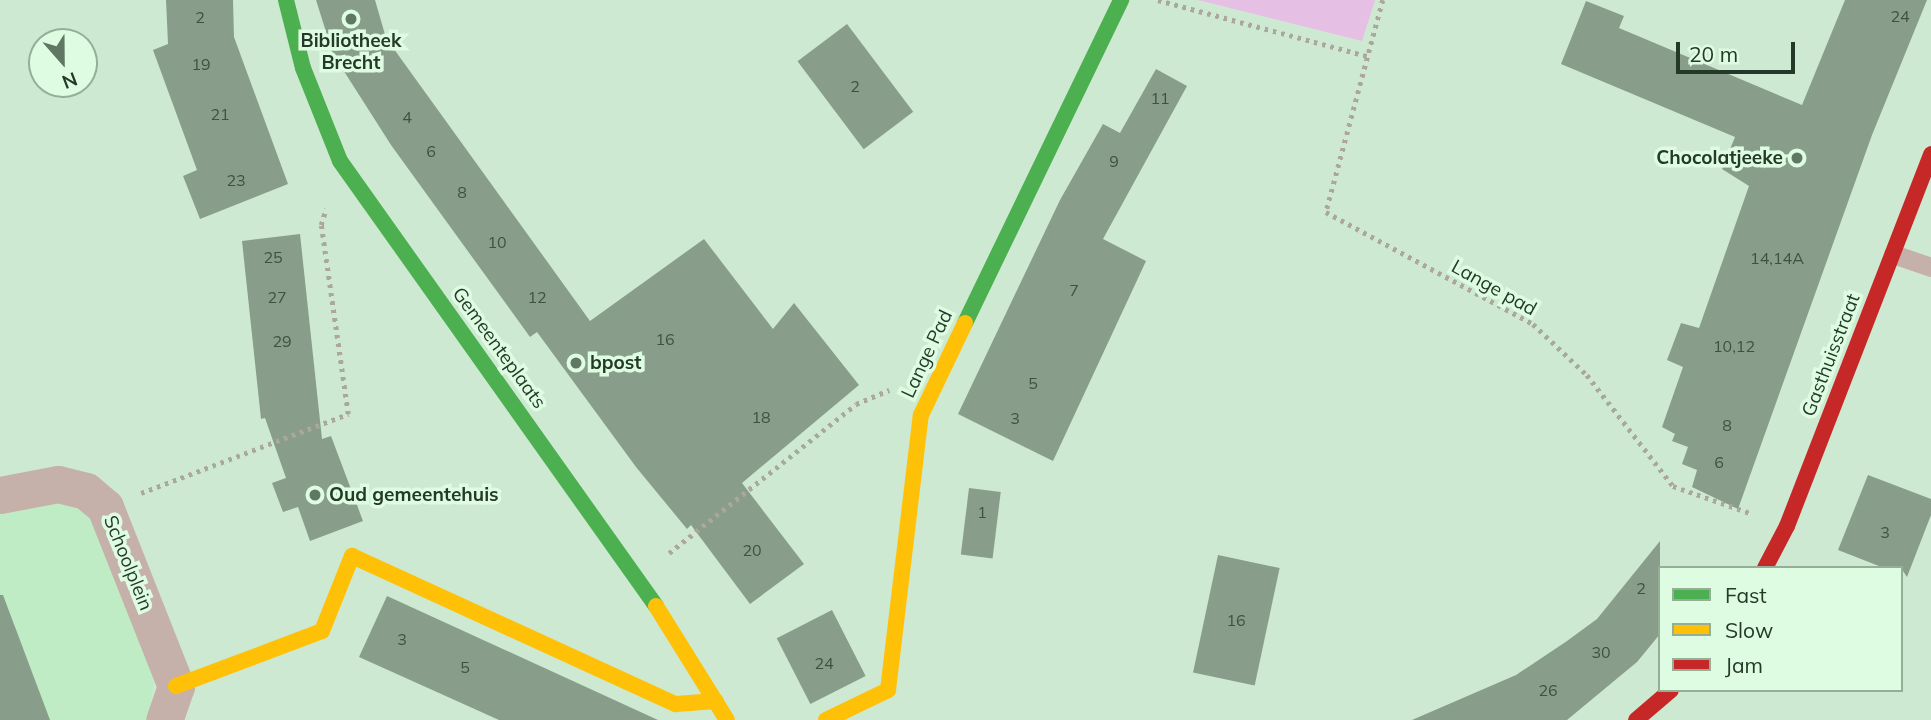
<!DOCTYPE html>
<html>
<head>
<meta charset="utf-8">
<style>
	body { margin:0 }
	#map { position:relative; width:1931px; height:720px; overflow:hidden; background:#cee9d1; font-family:Mulish,sans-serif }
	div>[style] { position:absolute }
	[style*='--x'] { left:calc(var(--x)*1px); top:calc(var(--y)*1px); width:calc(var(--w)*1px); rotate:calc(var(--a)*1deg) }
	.built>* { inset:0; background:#c0ecc5 }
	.green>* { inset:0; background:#e5c0e4 }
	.building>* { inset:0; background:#889e8b; transform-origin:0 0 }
	.path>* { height:4.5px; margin-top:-2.25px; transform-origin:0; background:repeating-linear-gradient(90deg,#aca79d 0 3.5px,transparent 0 8.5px) }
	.lane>* { height:19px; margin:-9.5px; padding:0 9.5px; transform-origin:9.5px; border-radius:9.5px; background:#c5b1aa }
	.street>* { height:37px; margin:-18.5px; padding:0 18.5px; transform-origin:18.5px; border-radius:18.5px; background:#c5b1aa }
	.fast>* { height:16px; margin:-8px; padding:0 8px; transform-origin:8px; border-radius:8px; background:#4caf50 }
	.slow>* { height:16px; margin:-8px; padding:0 8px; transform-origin:8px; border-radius:8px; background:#ffc107 }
	.jam>* { height:16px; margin:-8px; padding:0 8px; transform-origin:8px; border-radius:8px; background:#c62828 }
	.dots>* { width:19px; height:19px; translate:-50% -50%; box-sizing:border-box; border:4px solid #defce1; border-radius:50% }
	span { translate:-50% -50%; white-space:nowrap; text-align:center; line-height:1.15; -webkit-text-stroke:7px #defce1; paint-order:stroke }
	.number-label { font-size:16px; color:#3e5241 }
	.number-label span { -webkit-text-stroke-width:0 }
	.poi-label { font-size:19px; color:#253928; font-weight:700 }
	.right { translate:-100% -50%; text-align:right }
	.left { translate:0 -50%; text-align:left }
	.street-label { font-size:19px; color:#253928 }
	.legend { position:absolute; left:1658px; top:566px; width:245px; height:126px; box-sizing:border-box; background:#defce1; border:2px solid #94ae97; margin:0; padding:9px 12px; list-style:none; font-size:21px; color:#253928 }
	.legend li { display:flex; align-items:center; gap:14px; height:35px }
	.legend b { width:35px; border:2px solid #94ae97 }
	.north { position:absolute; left:28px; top:28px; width:70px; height:70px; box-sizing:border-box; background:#defce1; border:2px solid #94ae97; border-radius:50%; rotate:159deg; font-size:19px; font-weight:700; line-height:28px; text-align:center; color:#253928 }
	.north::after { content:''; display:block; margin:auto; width:24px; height:32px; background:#607763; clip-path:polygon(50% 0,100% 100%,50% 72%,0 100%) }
	.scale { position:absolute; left:1676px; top:42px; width:119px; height:32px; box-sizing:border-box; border:4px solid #253928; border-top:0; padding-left:9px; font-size:21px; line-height:24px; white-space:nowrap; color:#253928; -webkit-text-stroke:5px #defce1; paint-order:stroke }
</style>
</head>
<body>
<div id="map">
	<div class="built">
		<i style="clip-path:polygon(56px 501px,83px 511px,94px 521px,154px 681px,149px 720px,0 720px,0 508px)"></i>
	</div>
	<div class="green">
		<i style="clip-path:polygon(1198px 0,1375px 0,1362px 41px)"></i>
	</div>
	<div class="building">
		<i style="clip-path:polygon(166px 0,233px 0,234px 37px,288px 184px,200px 219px,183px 176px,197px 170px,153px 50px,168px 44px)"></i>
		<i style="clip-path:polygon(316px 0,375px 0,386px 38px,590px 321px,704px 239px,773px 329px,794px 303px,859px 385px,742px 483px,804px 564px,750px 604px,691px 525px,687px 529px,636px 467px,537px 332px,530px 337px,391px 145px,333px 54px)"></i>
		<i style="clip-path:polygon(1845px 0,1927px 0,1872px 135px,1738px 509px,1692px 487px,1697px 470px,1682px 464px,1688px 447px,1672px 441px,1675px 434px,1662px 427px,1683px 367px,1667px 360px,1681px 323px,1699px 328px,1749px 186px,1722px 169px,1735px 137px,1561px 64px,1586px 1px,1624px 16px,1619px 28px,1802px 105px)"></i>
		<i style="left:847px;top:24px;width:110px;height:62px;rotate:53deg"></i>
		<i style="clip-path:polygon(1156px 69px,1187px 86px,1103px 239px,1146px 261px,1053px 461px,958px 414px,1060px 200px,1103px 124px,1120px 133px)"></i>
		<i style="clip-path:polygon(300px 234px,322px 439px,331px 436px,363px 521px,310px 541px,298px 507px,283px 512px,272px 483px,286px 478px,265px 418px,261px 419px,242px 241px)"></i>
		<i style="clip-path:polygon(1868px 475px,1931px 499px,1931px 515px,1907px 577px,1901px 568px,1884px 568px,1838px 550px)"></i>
		<i style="left:969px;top:488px;width:32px;height:67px;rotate:7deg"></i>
		<i style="clip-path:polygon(1660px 541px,1660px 634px,1637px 662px,1567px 720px,1412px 720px,1516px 675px,1567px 641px,1597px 619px)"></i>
		<i style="left:1218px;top:555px;width:63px;height:120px;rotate:12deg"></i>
		<i style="clip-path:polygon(0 595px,3px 595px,50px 720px,0 720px)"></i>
		<i style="clip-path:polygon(387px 596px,658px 720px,499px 720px,359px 657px)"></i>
		<i style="left:832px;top:610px;width:74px;height:62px;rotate:63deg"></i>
	</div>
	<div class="path">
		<i style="--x:1158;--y:0;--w:216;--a:15"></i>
		<i style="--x:1383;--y:0;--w:220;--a:105"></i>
		<i style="--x:1326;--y:212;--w:235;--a:28.4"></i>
		<i style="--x:1533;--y:324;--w:74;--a:43.4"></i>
		<i style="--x:1587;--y:375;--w:140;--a:52.2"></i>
		<i style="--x:1673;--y:486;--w:82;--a:19.3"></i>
		<i style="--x:141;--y:493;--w:222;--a:-20.9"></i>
		<i style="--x:348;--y:414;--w:191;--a:-98.1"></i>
		<i style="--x:321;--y:225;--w:17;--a:-73"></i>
		<i style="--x:669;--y:553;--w:239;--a:-38.5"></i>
		<i style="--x:856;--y:404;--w:36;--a:-23"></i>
	</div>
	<div class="lane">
		<i style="--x:1893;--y:254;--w:40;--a:18.9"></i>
	</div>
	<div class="street">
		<i style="--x:0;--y:495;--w:59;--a:-10.7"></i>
		<i style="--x:58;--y:484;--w:29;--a:14"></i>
		<i style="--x:86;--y:491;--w:25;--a:40"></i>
		<i style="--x:105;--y:507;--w:193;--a:68.4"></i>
		<i style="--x:176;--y:686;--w:36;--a:109"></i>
	</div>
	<div class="fast">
		<i style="--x:286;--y:0;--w:70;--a:76"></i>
		<i style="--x:303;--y:68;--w:100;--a:68.3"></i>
		<i style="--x:340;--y:161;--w:546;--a:54.62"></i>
		<i style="--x:965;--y:323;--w:359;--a:-64.2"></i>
	</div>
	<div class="slow">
		<i style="--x:656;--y:606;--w:134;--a:58.1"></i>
		<i style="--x:176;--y:686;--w:156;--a:-20.6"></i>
		<i style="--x:322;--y:631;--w:81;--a:-68.2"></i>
		<i style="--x:352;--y:556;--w:356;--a:24.6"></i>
		<i style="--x:676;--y:704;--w:40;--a:-4.3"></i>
		<i style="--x:826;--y:720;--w:69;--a:-25.8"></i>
		<i style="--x:888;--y:690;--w:277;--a:-83.2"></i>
		<i style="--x:921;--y:415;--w:102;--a:-64.4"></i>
	</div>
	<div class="jam">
		<i style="--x:1765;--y:568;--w:47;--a:-62.4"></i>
		<i style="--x:1787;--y:526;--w:399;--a:-68.8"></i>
		<i style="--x:1636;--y:720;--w:46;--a:-40.6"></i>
	</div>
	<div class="dots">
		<i style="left:351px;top:19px;background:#607763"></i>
		<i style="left:1797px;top:158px;background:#607763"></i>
		<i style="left:576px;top:363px;background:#607763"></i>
		<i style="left:315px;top:495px;background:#607763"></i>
	</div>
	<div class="number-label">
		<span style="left:1900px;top:16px">24</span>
		<span style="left:200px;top:17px">2</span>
		<span style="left:201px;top:64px">19</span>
		<span style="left:855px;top:86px">2</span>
		<span style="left:1160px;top:98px">11</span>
		<span style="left:220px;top:114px">21</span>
		<span style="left:407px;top:117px">4</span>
		<span style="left:431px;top:151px">6</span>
		<span style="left:1114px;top:161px">9</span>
		<span style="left:236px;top:180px">23</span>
		<span style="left:462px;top:192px">8</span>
		<span style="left:497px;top:242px">10</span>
		<span style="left:273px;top:257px">25</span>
		<span style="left:1777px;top:258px">14,14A</span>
		<span style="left:1074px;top:290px">7</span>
		<span style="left:277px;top:297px">27</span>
		<span style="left:537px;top:297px">12</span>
		<span style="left:665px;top:339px">16</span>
		<span style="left:282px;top:341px">29</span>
		<span style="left:1734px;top:346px">10,12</span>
		<span style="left:1033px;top:383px">5</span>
		<span style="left:761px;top:417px">18</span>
		<span style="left:1015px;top:418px">3</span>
		<span style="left:1727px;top:425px">8</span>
		<span style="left:1719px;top:462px">6</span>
		<span style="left:982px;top:512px">1</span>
		<span style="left:1885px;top:532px">3</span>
		<span style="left:752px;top:550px">20</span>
		<span style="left:1641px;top:588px">2</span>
		<span style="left:1236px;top:620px">16</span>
		<span style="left:402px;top:639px">3</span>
		<span style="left:1601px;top:652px">30</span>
		<span style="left:824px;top:663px">24</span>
		<span style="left:465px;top:667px">5</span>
		<span style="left:1548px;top:690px">26</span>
	</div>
	<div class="poi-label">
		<span style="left:351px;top:52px">Bibliotheek<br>Brecht</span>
		<span class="right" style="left:1783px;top:158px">Chocolatjeeke</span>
		<span class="left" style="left:590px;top:363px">bpost</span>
		<span class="left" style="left:329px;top:495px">Oud gemeentehuis</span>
	</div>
	<div class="street-label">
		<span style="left:1494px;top:288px;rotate:29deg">Lange pad</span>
		<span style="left:499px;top:348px;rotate:54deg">Gemeenteplaats</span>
		<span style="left:927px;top:354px;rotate:-65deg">Lange Pad</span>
		<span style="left:1831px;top:355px;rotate:-69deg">Gasthuisstraat</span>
		<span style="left:128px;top:563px;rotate:68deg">Schoolplein</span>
	</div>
	<ul class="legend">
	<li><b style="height:9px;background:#4caf50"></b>Fast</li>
	<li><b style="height:9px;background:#ffc107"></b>Slow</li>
	<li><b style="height:9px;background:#c62828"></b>Jam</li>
	</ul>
	<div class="north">N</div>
	<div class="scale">20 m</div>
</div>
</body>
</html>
